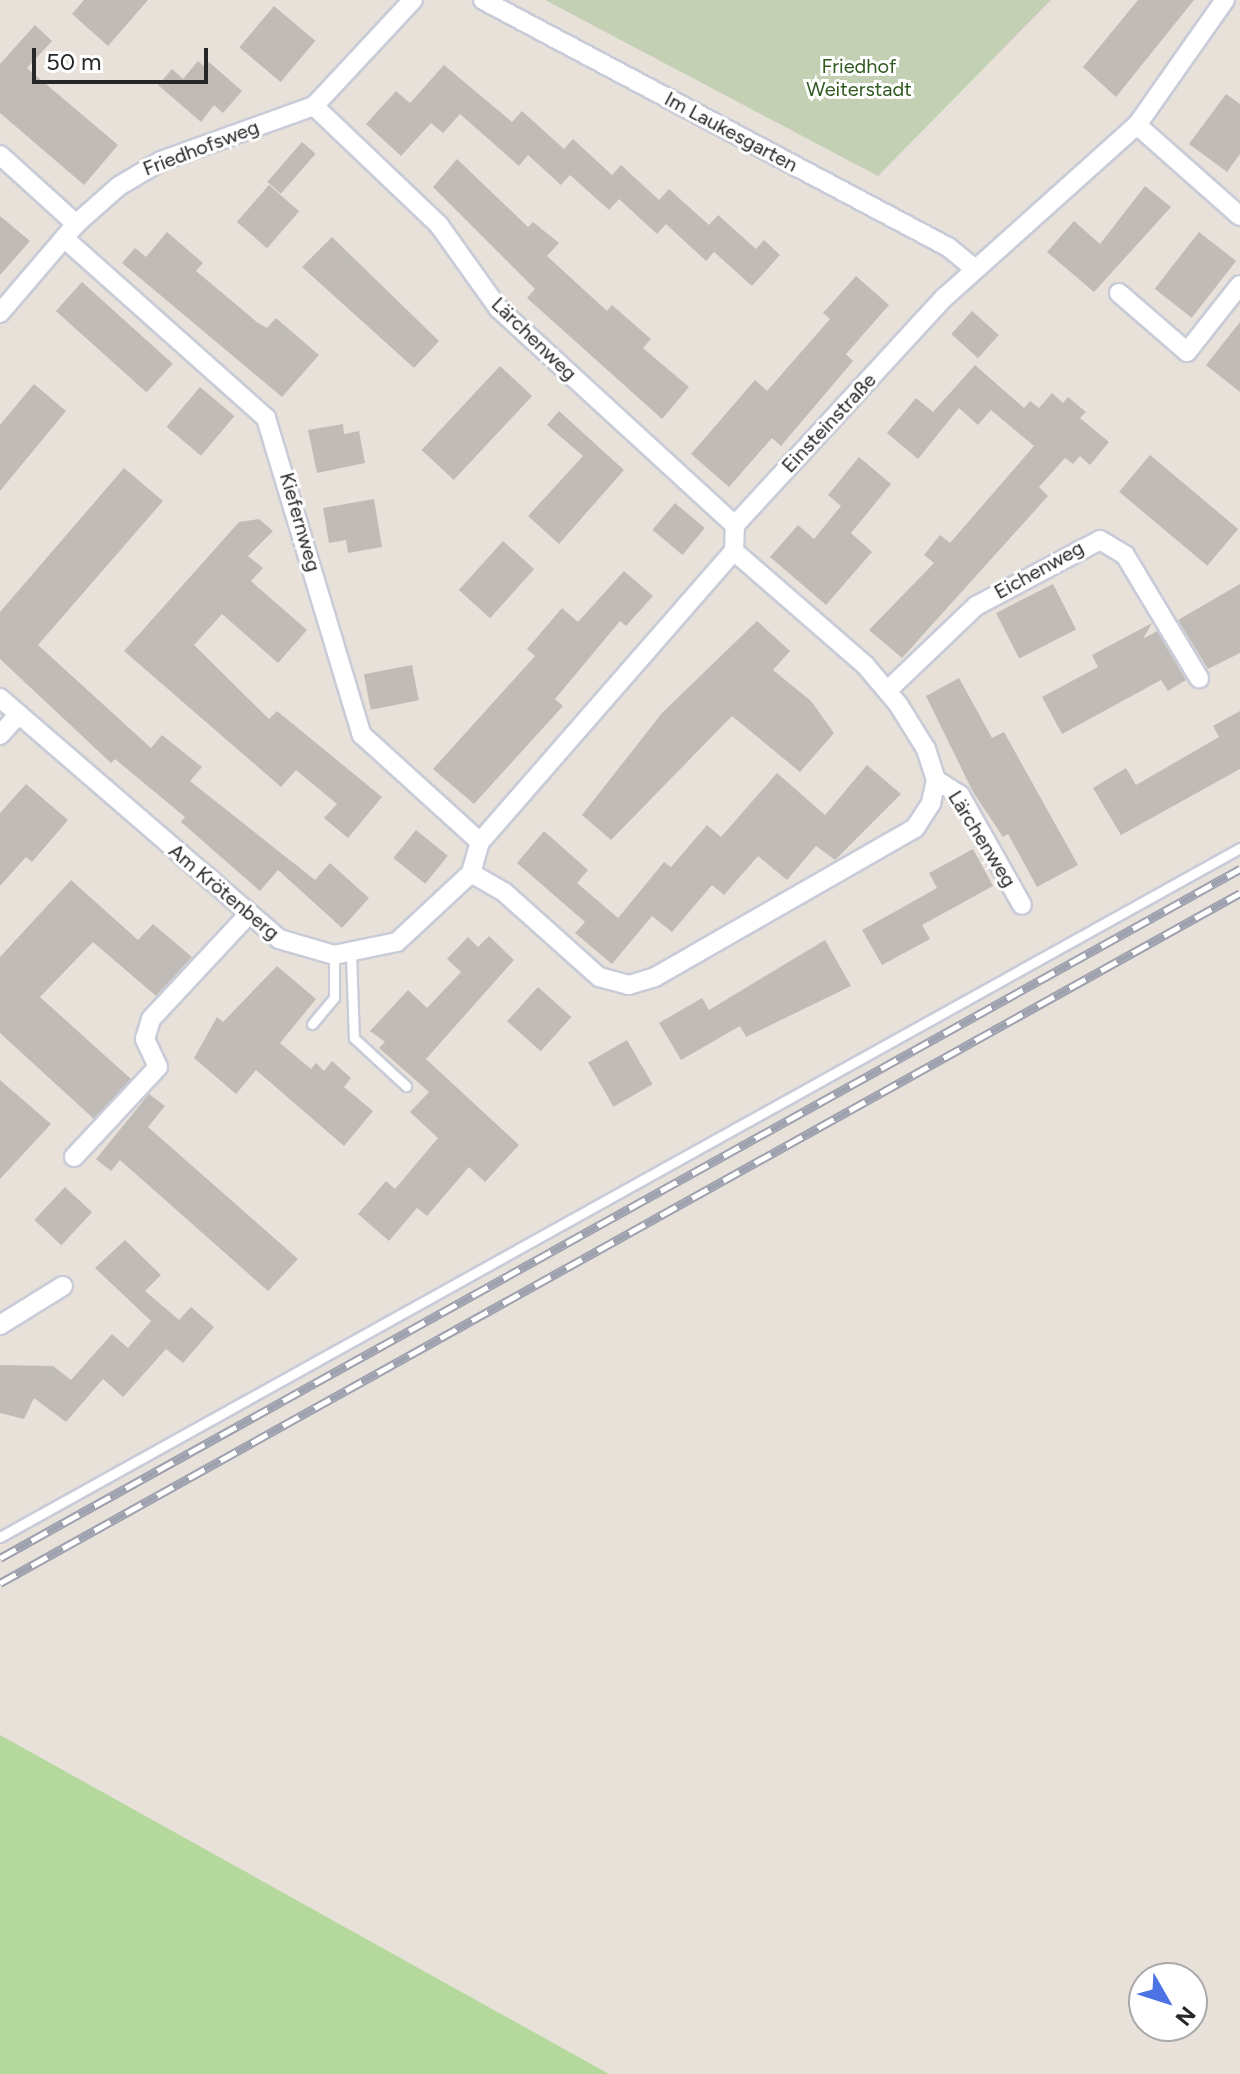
<!DOCTYPE html>
<html>
<head>
<meta charset="utf-8">
<style>
	body { margin:0 }
	#map { position:relative; width:1240px; height:2074px; overflow:hidden; background:#e8e1da; font-family:Figtree,sans-serif }
	div>[style] { position:absolute }
	[style*='--x'] { left:calc(var(--x)*1px); top:calc(var(--y)*1px); width:calc(var(--w)*1px); rotate:calc(var(--a)*1deg) }
	.green>* { inset:0; background:#b5d99c }
	.cemetery>* { inset:0; background:#c3d0b3 }
	.building>* { inset:0; background:#c0bbb7; transform-origin:0 0 }
	.roads { filter:drop-shadow(2px 0 #c8ccd7) drop-shadow(-2px 0 #c8ccd7) drop-shadow(0 2px #c8ccd7) drop-shadow(0 -2px #c8ccd7) }
	.service>* { height:9px; margin:-4.5px; padding:0 4.5px; transform-origin:4.5px; border-radius:4.5px; background:#fff }
	.minor>* { height:18px; margin:-9px; padding:0 9px; transform-origin:9px; border-radius:9px; background:#fff }
	.rail>* { height:9px; margin-top:-4.5px; transform-origin:0; background:repeating-linear-gradient(90deg,#fff 0 18px,#9ea2af 0 36px); box-sizing:border-box; border-block:2px solid #9ea2af }
	span { translate:-50% -50%; white-space:nowrap; text-align:center; line-height:1.15; -webkit-text-stroke:6px #fff; paint-order:stroke }
	.park-label { font-size:20px; color:#315a21 }
	.street-label { font-size:20px; color:#272727 }
	.north { position:absolute; left:1128px; top:1962px; width:80px; height:80px; box-sizing:border-box; background:#fff; border:2px solid #a9a9a9; border-radius:50%; rotate:129deg; font-size:22px; font-weight:700; line-height:32px; text-align:center; color:#272727 }
	.north::after { content:''; display:block; margin:auto; width:28px; height:36px; background:#4b73e4; clip-path:polygon(50% 0,100% 100%,50% 72%,0 100%) }
	.scale { position:absolute; left:32px; top:48px; width:176px; height:36px; box-sizing:border-box; border:4px solid #272727; border-top:0; padding-left:10px; font-size:24px; line-height:28px; white-space:nowrap; color:#272727; -webkit-text-stroke:6px #fff; paint-order:stroke }
</style>
</head>
<body>
<div id="map">
	<div class="green">
		<i style="clip-path:polygon(0 1735px,609px 2074px,0 2074px)"></i>
	</div>
	<div class="cemetery">
		<i style="clip-path:polygon(545px 0,1051px 0,878px 176px)"></i>
	</div>
	<div class="building">
		<i style="clip-path:polygon(84px 0,148px 0,108px 46px,72px 14px)"></i>
		<i style="clip-path:polygon(1138px 0,1194px 0,1116px 97px,1083px 67px)"></i>
		<i style="left:274px;top:6px;width:54px;height:54px;rotate:40deg"></i>
		<i style="clip-path:polygon(35px 25px,52px 41px,27px 68px,118px 145px,84px 185px,0 113px,0 64px)"></i>
		<i style="clip-path:polygon(198px 61px,205px 67px,209px 62px,242px 91px,223px 113px,214px 105px,201px 122px,158px 85px,172px 69px,183px 79px)"></i>
		<i style="clip-path:polygon(444px 65px,512px 122px,522px 111px,564px 149px,573px 139px,612px 175px,621px 165px,659px 200px,669px 189px,709px 225px,718px 215px,756px 249px,764px 240px,780px 255px,752px 286px,714px 252px,706px 261px,666px 224px,657px 234px,619px 199px,609px 210px,570px 175px,561px 185px,528px 155px,519px 166px,460px 114px,443px 133px,431px 123px,401px 156px,366px 124px,396px 91px,410px 103px)"></i>
		<i style="clip-path:polygon(1226px 94px,1240px 104px,1240px 154px,1227px 172px,1189px 144px)"></i>
		<i style="left:302px;top:142px;width:18px;height:53px;rotate:41deg"></i>
		<i style="clip-path:polygon(457px 159px,528px 227px,533px 222px,559px 243px,547px 256px,607px 311px,612px 305px,651px 339px,643px 348px,689px 387px,662px 419px,527px 298px,535px 289px,433px 187px)"></i>
		<i style="left:269px;top:185px;width:40px;height:49px;rotate:41deg"></i>
		<i style="clip-path:polygon(1145px 186px,1171px 207px,1094px 292px,1047px 252px,1074px 221px,1100px 244px)"></i>
		<i style="clip-path:polygon(0 216px,30px 241px,0 275px)"></i>
		<i style="clip-path:polygon(167px 232px,203px 263px,196px 271px,258px 323px,267px 328px,276px 318px,319px 355px,282px 397px,122px 263px,135px 248px,146px 257px)"></i>
		<i style="left:1199px;top:232px;width:47px;height:72px;rotate:38deg"></i>
		<i style="clip-path:polygon(332px 237px,439px 341px,414px 368px,302px 267px)"></i>
		<i style="clip-path:polygon(856px 276px,889px 305px,846px 354px,853px 361px,781px 446px,772px 438px,729px 487px,691px 454px,755px 380px,767px 391px,830px 319px,823px 313px)"></i>
		<i style="left:82px;top:282px;width:122px;height:39px;rotate:42deg"></i>
		<i style="left:972px;top:311px;width:36px;height:31px;rotate:42deg"></i>
		<i style="clip-path:polygon(1240px 322px,1240px 392px,1206px 365px)"></i>
		<i style="clip-path:polygon(975px 365px,1024px 408px,1030px 401px,1039px 408px,1052px 393px,1063px 403px,1068px 397px,1086px 412px,1080px 418px,1109px 442px,1090px 465px,1080px 456px,1073px 464px,1065px 458px,1039px 487px,1048px 496px,902px 658px,869px 630px,934px 563px,924px 555px,940px 535px,950px 543px,1034px 446px,991px 410px,978px 425px,959px 408px,918px 459px,887px 433px,916px 398px,933px 412px)"></i>
		<i style="left:500px;top:366px;width:44px;height:115px;rotate:43deg"></i>
		<i style="clip-path:polygon(34px 384px,66px 411px,0 491px,0 425px)"></i>
		<i style="left:200px;top:387px;width:45px;height:52px;rotate:40deg"></i>
		<i style="clip-path:polygon(559px 411px,624px 470px,559px 544px,528px 516px,583px 456px,547px 425px)"></i>
		<i style="clip-path:polygon(343px 424px,344px 434px,359px 431px,365px 463px,317px 473px,308px 430px)"></i>
		<i style="left:1150px;top:455px;width:115px;height:48px;rotate:40deg"></i>
		<i style="clip-path:polygon(859px 457px,891px 484px,851px 533px,872px 552px,826px 605px,770px 557px,798px 525px,814px 539px,841px 506px,828px 495px)"></i>
		<i style="clip-path:polygon(124px 468px,163px 501px,38px 645px,151px 748px,162px 735px,202px 767px,190px 781px,315px 880px,330px 863px,369px 898px,342px 928px,278px 870px,260px 891px,181px 822px,185px 817px,115px 759px,111px 763px,0 659px,0 612px)"></i>
		<i style="clip-path:polygon(374px 499px,382px 547px,348px 553px,346px 540px,329px 543px,323px 508px)"></i>
		<i style="left:675px;top:503px;width:39px;height:35px;rotate:40deg"></i>
		<i style="clip-path:polygon(259px 519px,273px 531px,248px 556px,263px 568px,251px 581px,307px 630px,278px 663px,222px 614px,194px 645px,269px 719px,277px 711px,382px 797px,348px 838px,324px 818px,337px 804px,296px 770px,281px 787px,124px 651px,239px 522px)"></i>
		<i style="left:503px;top:541px;width:42px;height:66px;rotate:42deg"></i>
		<i style="clip-path:polygon(624px 571px,653px 596px,626px 626px,620px 621px,555px 699px,563px 706px,474px 804px,433px 769px,535px 656px,527px 649px,562px 608px,578px 622px)"></i>
		<i style="left:1053px;top:584px;width:51px;height:64px;rotate:63deg"></i>
		<i style="clip-path:polygon(1240px 584px,1240px 653px,1208px 669px,1178px 620px)"></i>
		<i style="clip-path:polygon(757px 621px,790px 651px,773px 670px,811px 701px,834px 733px,800px 772px,732px 716px,611px 840px,582px 815px,662px 713px)"></i>
		<i style="clip-path:polygon(1152px 623px,1143px 639px,1157px 631px,1186px 680px,1168px 691px,1161px 680px,1062px 734px,1042px 697px,1098px 667px,1092px 655px)"></i>
		<i style="left:412px;top:665px;width:36px;height:49px;rotate:79deg"></i>
		<i style="clip-path:polygon(959px 678px,992px 738px,1004px 732px,1078px 865px,1037px 887px,1008px 834px,1003px 837px,973px 792px,926px 696px)"></i>
		<i style="clip-path:polygon(1240px 711px,1240px 769px,1121px 835px,1093px 788px,1126px 768px,1136px 785px,1219px 737px,1213px 726px)"></i>
		<i style="clip-path:polygon(867px 765px,901px 794px,835px 860px,816px 846px,787px 880px,758px 856px,724px 895px,712px 885px,672px 932px,652px 916px,612px 964px,575px 933px,585px 922px,517px 863px,544px 831px,588px 870px,577px 883px,618px 918px,664px 862px,671px 867px,707px 825px,721px 837px,777px 773px,825px 815px)"></i>
		<i style="clip-path:polygon(26px 784px,68px 820px,32px 862px,26px 857px,0 886px,0 813px)"></i>
		<i style="left:416px;top:830px;width:41px;height:36px;rotate:39deg"></i>
		<i style="clip-path:polygon(973px 849px,993px 886px,922px 925px,930px 939px,882px 965px,862px 930px,937px 888px,929px 873px)"></i>
		<i style="clip-path:polygon(71px 880px,138px 940px,153px 924px,192px 957px,156px 996px,93px 942px,40px 997px,131px 1079px,94px 1119px,0 1033px,0 957px)"></i>
		<i style="clip-path:polygon(489px 936px,514px 960px,426px 1059px,519px 1145px,485px 1182px,469px 1167px,427px 1216px,417px 1208px,389px 1241px,358px 1214px,386px 1181px,395px 1189px,438px 1138px,410px 1112px,429px 1092px,379px 1048px,385px 1042px,370px 1031px,408px 990px,427px 1008px,461px 972px,447px 959px,468px 937px,478px 947px)"></i>
		<i style="clip-path:polygon(825px 940px,851px 986px,746px 1037px,740px 1026px,681px 1060px,659px 1023px,702px 998px,709px 1010px)"></i>
		<i style="clip-path:polygon(277px 966px,316px 999px,280px 1043px,311px 1069px,316px 1063px,324px 1071px,332px 1061px,351px 1078px,344px 1087px,373px 1111px,344px 1146px,256px 1070px,236px 1094px,194px 1058px,217px 1017px,223px 1022px)"></i>
		<i style="left:538px;top:987px;width:45px;height:46px;rotate:42deg"></i>
		<i style="left:627px;top:1040px;width:51px;height:45px;rotate:60deg"></i>
		<i style="clip-path:polygon(0 1080px,51px 1124px,0 1179px)"></i>
		<i style="clip-path:polygon(149px 1094px,165px 1106px,148px 1127px,298px 1259px,268px 1291px,120px 1160px,111px 1171px,96px 1159px)"></i>
		<i style="left:65px;top:1187px;width:37px;height:45px;rotate:43deg"></i>
		<i style="clip-path:polygon(125px 1240px,161px 1275px,145px 1291px,179px 1320px,191px 1307px,214px 1327px,183px 1363px,166px 1349px,123px 1397px,103px 1379px,66px 1422px,34px 1398px,24px 1419px,0 1413px,0 1365px,53px 1366px,71px 1380px,112px 1334px,128px 1348px,151px 1321px,95px 1268px)"></i>
	</div>
	<div class="roads">
		<div class="service">
			<i style="--x:351;--y:954;--w:84;--a:88"></i>
			<i style="--x:354;--y:1038;--w:71;--a:42.7"></i>
			<i style="--x:312;--y:1024;--w:34;--a:-50"></i>
			<i style="--x:334;--y:998;--w:43;--a:-90"></i>
			<i style="--x:0;--y:1537;--w:1419;--a:-29.06"></i>
		</div>
		<div class="minor">
			<i style="--x:483;--y:0;--w:527;--a:27.98"></i>
			<i style="--x:948;--y:247;--w:35;--a:39"></i>
			<i style="--x:314;--y:106;--w:173;--a:43.6"></i>
			<i style="--x:439;--y:225;--w:103;--a:54.5"></i>
			<i style="--x:499;--y:309;--w:320;--a:42.5"></i>
			<i style="--x:1137;--y:125;--w:137;--a:41.5"></i>
			<i style="--x:0;--y:155;--w:103;--a:42.2"></i>
			<i style="--x:64;--y:238;--w:271;--a:41.7"></i>
			<i style="--x:266;--y:418;--w:331;--a:73.2"></i>
			<i style="--x:362;--y:735;--w:159;--a:42.2"></i>
			<i style="--x:1119;--y:293;--w:90;--a:40.9"></i>
			<i style="--x:1187;--y:352;--w:85;--a:-51.7"></i>
			<i style="--x:0;--y:313;--w:117;--a:-49.5"></i>
			<i style="--x:76;--y:224;--w:57;--a:-41.5"></i>
			<i style="--x:119;--y:186;--w:49;--a:-30.8"></i>
			<i style="--x:161;--y:161;--w:163;--a:-19.8"></i>
			<i style="--x:314;--y:106;--w:145;--a:-47"></i>
			<i style="--x:888;--y:690;--w:122;--a:-43.7"></i>
			<i style="--x:976;--y:606;--w:140;--a:-28"></i>
			<i style="--x:1100;--y:540;--w:29;--a:31"></i>
			<i style="--x:1125;--y:555;--w:144;--a:59"></i>
			<i style="--x:0;--y:698;--w:369;--a:40.8"></i>
			<i style="--x:279;--y:939;--w:57;--a:16.2"></i>
			<i style="--x:334;--y:955;--w:64;--a:-11.7"></i>
			<i style="--x:397;--y:942;--w:101;--a:-43"></i>
			<i style="--x:471;--y:873;--w:32;--a:-74"></i>
			<i style="--x:480;--y:842;--w:386;--a:-48.9"></i>
			<i style="--x:734;--y:551;--w:26;--a:-88"></i>
			<i style="--x:735;--y:525;--w:310;--a:-47.4"></i>
			<i style="--x:945;--y:297;--w:258;--a:-41.9"></i>
			<i style="--x:1137;--y:125;--w:153;--a:-54.9"></i>
			<i style="--x:0;--y:735;--w:28;--a:-48"></i>
			<i style="--x:936;--y:780;--w:28;--a:32"></i>
			<i style="--x:960;--y:795;--w:126;--a:60.6"></i>
			<i style="--x:471;--y:873;--w:38;--a:30"></i>
			<i style="--x:504;--y:892;--w:127;--a:41.8"></i>
			<i style="--x:599;--y:977;--w:31;--a:15"></i>
			<i style="--x:629;--y:985;--w:27;--a:-17"></i>
			<i style="--x:655;--y:977;--w:300;--a:-29.8"></i>
			<i style="--x:915;--y:828;--w:30;--a:-57"></i>
			<i style="--x:931;--y:803;--w:24;--a:-78"></i>
			<i style="--x:936;--y:780;--w:33;--a:-108"></i>
			<i style="--x:926;--y:749;--w:53;--a:-121.9"></i>
			<i style="--x:898;--y:704;--w:51;--a:-130.2"></i>
			<i style="--x:865;--y:665;--w:174;--a:-139"></i>
			<i style="--x:74;--y:1157;--w:123;--a:-47"></i>
			<i style="--x:158;--y:1067;--w:31;--a:-115"></i>
			<i style="--x:145;--y:1039;--w:21;--a:-73"></i>
			<i style="--x:151;--y:1019;--w:141;--a:-47"></i>
			<i style="--x:0;--y:1325;--w:74;--a:-31.8"></i>
		</div>
	</div>
	<div class="rail">
		<i style="--x:0;--y:1558;--w:1419;--a:-29.06"></i>
		<i style="--x:0;--y:1583;--w:1419;--a:-29.09"></i>
	</div>
	<div class="park-label">
		<span style="left:859px;top:78px">Friedhof<br>Weiterstadt</span>
	</div>
	<div class="street-label">
		<span style="left:731px;top:132px;rotate:28deg">Im Laukesgarten</span>
		<span style="left:201px;top:148px;rotate:-21deg">Friedhofsweg</span>
		<span style="left:534px;top:339px;rotate:44deg">Lärchenweg</span>
		<span style="left:829px;top:423px;rotate:-47deg">Einsteinstraße</span>
		<span style="left:300px;top:522px;rotate:74deg">Kiefernweg</span>
		<span style="left:1039px;top:570px;rotate:-29deg">Eichenweg</span>
		<span style="left:982px;top:839px;rotate:58deg">Lärchenweg</span>
		<span style="left:224px;top:892px;rotate:40deg">Am Krötenberg</span>
	</div>
	<div class="north">N</div>
	<div class="scale">50 m</div>
</div>
</body>
</html>
